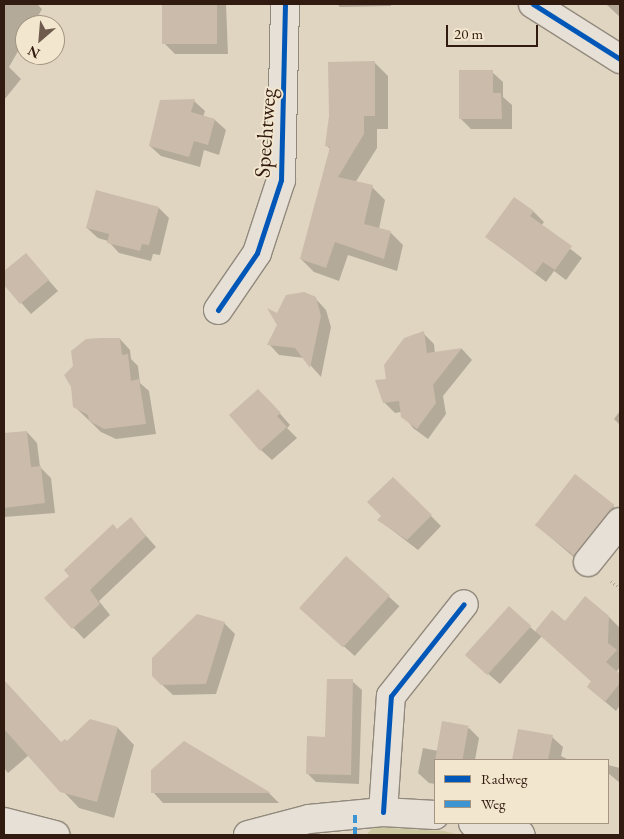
<!DOCTYPE html>
<html>
<head>
<meta charset="utf-8">
<style>
	body { margin:0 }
	#map { position:relative; width:624px; height:839px; overflow:hidden; background:#e0d5c1; font-family:"EB Garamond",serif }
	div>[style] { position:absolute }
	[style*='--x'] { left:calc(var(--x)*1px); top:calc(var(--y)*1px); width:calc(var(--w)*1px); rotate:calc(var(--a)*1deg) }
	.green>* { inset:0; background:#cec8a2 }
	.shadow>* { inset:0; background:#0003; transform-origin:0 0 }
	.building>* { inset:0; background:#cbbbaa; transform-origin:0 0 }
	.path>* { height:3px; margin-top:-1.5px; transform-origin:0; background:repeating-linear-gradient(90deg,#a49e95 0 1px,transparent 0 3.5px) }
	.roads { filter:drop-shadow(1px 0 #92897d) drop-shadow(-1px 0 #92897d) drop-shadow(0 1px #92897d) drop-shadow(0 -1px #92897d) }
	.minor>* { height:28px; margin:-14px; padding:0 14px; transform-origin:14px; border-radius:14px; background:#e6e0d6 }
	.tertiary>* { height:28px; margin:-14px; padding:0 14px; transform-origin:14px; border-radius:14px; background:#e6e0d6 }
	.quiet>* { height:4px; margin-top:-2px; transform-origin:0; background:repeating-linear-gradient(90deg,#3d94d2 0 8px,transparent 0 12px) }
	.cycleway>* { height:5px; margin:-2.5px; padding:0 2.5px; transform-origin:2.5px; border-radius:2.5px; background:#0057b8 }
	span { translate:-50% -50%; white-space:nowrap; text-align:center; line-height:1.15; -webkit-text-stroke:4px #f3e6ce; paint-order:stroke }
	.street-label { font-size:22px; color:#311a0f }
	.frame { position:absolute; inset:0; border:5px solid #311a0f; pointer-events:none }
	.legend { position:absolute; left:434px; top:759px; width:175px; height:65px; box-sizing:border-box; background:#f3e6ce; border:1px solid #a59482; margin:0; padding:6px 9px; list-style:none; font-size:15px; color:#311a0f }
	.legend li { display:flex; align-items:center; gap:10px; height:25px }
	.legend b { width:25px; border:1px solid #a59482 }
	.north { position:absolute; left:15px; top:15px; width:50px; height:50px; box-sizing:border-box; background:#f3e6ce; border:1px solid #a59482; border-radius:50%; rotate:207deg; font-size:14px; font-weight:700; line-height:20px; text-align:center; color:#311a0f }
	.north::after { content:''; display:block; margin:auto; width:18px; height:22px; background:#6e5b4d; clip-path:polygon(50% 0,100% 100%,50% 72%,0 100%) }
	.scale { position:absolute; left:446px; top:25px; width:92px; height:22px; box-sizing:border-box; border:2px solid #311a0f; border-top:0; padding-left:6px; font-size:15px; line-height:18px; white-space:nowrap; color:#311a0f; -webkit-text-stroke:4px #f3e6ce; paint-order:stroke }
</style>
</head>
<body>
<div id="map">
	<div class="green">
		<i style="clip-path:polygon(374px 827px,444px 831px,460px 835px,366px 835px)"></i>
	</div>
	<div class="shadow">
		<i style="clip-path:polygon(4px 4px,37px 4px,42px 9px,33px 25px,25px 25px,25px 39px,9px 67px,21px 79px,4px 100px)"></i>
		<i style="clip-path:polygon(164px 4px,226px 4px,228px 54px,175px 54px,164px 43px)"></i>
		<i style="clip-path:polygon(337px 4px,391px 4px,391px 6px,340px 7px)"></i>
		<i style="clip-path:polygon(608px 4px,620px 4px,620px 17px,607px 5px)"></i>
		<i style="clip-path:polygon(374px 62px,388px 76px,388px 129px,377px 129px,377px 148px,355px 183px,372px 187px,385px 200px,379px 229px,390px 232px,403px 245px,397px 271px,348px 255px,339px 281px,314px 272px,301px 259px,330px 149px,327px 146px)"></i>
		<i style="clip-path:polygon(492px 72px,503px 82px,503px 97px,512px 105px,512px 129px,471px 129px,461px 119px)"></i>
		<i style="clip-path:polygon(194px 101px,205px 111px,203px 117px,215px 120px,226px 130px,219px 155px,204px 150px,200px 167px,161px 156px,150px 146px)"></i>
		<i style="clip-path:polygon(159px 208px,169px 218px,160px 255px,153px 254px,151px 261px,119px 253px,108px 241px,98px 238px,87px 228px)"></i>
		<i style="clip-path:polygon(533px 211px,544px 222px,541px 226px,582px 258px,566px 280px,554px 271px,546px 282px,487px 237px)"></i>
		<i style="clip-path:polygon(26px 254px,58px 291px,31px 314px,4px 283px,4px 272px)"></i>
		<i style="clip-path:polygon(315px 298px,326px 310px,331px 327px,321px 377px,304px 358px,279px 355px,269px 344px,278px 325px,277px 315px)"></i>
		<i style="clip-path:polygon(423px 333px,434px 344px,435px 353px,462px 349px,472px 360px,443px 396px,446px 414px,428px 439px,413px 428px,401px 412px,395px 413px,384px 402px)"></i>
		<i style="clip-path:polygon(120px 339px,130px 350px,131px 359px,138px 366px,140px 383px,149px 391px,156px 434px,116px 439px,101px 432px,74px 406px)"></i>
		<i style="clip-path:polygon(269px 401px,290px 425px,287px 428px,297px 438px,272px 460px,261px 450px)"></i>
		<i style="clip-path:polygon(620px 411px,620px 425px,614px 419px)"></i>
		<i style="clip-path:polygon(27px 432px,37px 443px,40px 467px,51px 478px,55px 513px,4px 517px,4px 436px)"></i>
		<i style="clip-path:polygon(393px 478px,441px 526px,418px 550px,379px 520px,383px 516px)"></i>
		<i style="clip-path:polygon(613px 506px,620px 513px,583px 565px,535px 524px)"></i>
		<i style="clip-path:polygon(131px 519px,156px 547px,99px 601px,110px 615px,84px 639px,46px 599px)"></i>
		<i style="left:346px;top:558px;width:72px;height:67px;rotate:42deg"></i>
		<i style="clip-path:polygon(552px 612px,566px 622px,608px 616px,619px 627px,620px 667px,616px 672px,620px 675px,620px 705px,616px 711px,588px 687px,592px 682px,542px 636px,500px 684px,479px 666px,530px 627px,536px 632px)"></i>
		<i style="clip-path:polygon(224px 623px,235px 634px,216px 694px,173px 695px,153px 676px)"></i>
		<i style="clip-path:polygon(352px 681px,362px 690px,359px 784px,316px 782px,307px 773px)"></i>
		<i style="clip-path:polygon(15px 694px,61px 743px,118px 728px,134px 745px,114px 818px,79px 808px,29px 755px,8px 773px,4px 768px,4px 704px)"></i>
		<i style="clip-path:polygon(469px 728px,479px 738px,475px 760px,435px 760px,435px 784px,429px 783px,418px 773px,423px 748px,438px 751px)"></i>
		<i style="clip-path:polygon(519px 730px,552px 737px,563px 747px,561px 756px,569px 760px,514px 760px)"></i>
		<i style="clip-path:polygon(184px 743px,270px 794px,279px 803px,163px 803px,153px 792px)"></i>
		<i style="clip-path:polygon(608px 765px,620px 768px,620px 783px,608px 773px)"></i>
	</div>
	<div class="building">
		<i style="left:162px;top:4px;width:55px;height:40px"></i>
		<i style="clip-path:polygon(375px 61px,375px 116px,364px 116px,364px 134px,338px 177px,373px 185px,364px 224px,391px 231px,384px 259px,335px 242px,326px 268px,300px 259px,330px 147px,325px 146px,329px 116px,328px 62px)"></i>
		<i style="clip-path:polygon(459px 70px,493px 70px,493px 93px,501px 93px,502px 119px,459px 119px)"></i>
		<i style="clip-path:polygon(195px 99px,191px 112px,215px 119px,208px 145px,194px 141px,189px 157px,149px 146px,160px 100px)"></i>
		<i style="clip-path:polygon(96px 190px,159px 207px,149px 245px,142px 244px,140px 251px,107px 243px,109px 234px,86px 228px)"></i>
		<i style="clip-path:polygon(514px 197px,534px 211px,530px 216px,572px 246px,555px 270px,543px 262px,535px 273px,485px 237px)"></i>
		<i style="clip-path:polygon(26px 253px,49px 280px,20px 304px,4px 285px,4px 271px)"></i>
		<i style="clip-path:polygon(304px 292px,316px 297px,321px 316px,310px 368px,295px 348px,267px 345px,277px 325px,267px 308px,277px 313px,286px 295px)"></i>
		<i style="clip-path:polygon(424px 331px,427px 353px,462px 348px,433px 385px,436px 403px,417px 429px,401px 417px,399px 401px,383px 403px,375px 380px,386px 379px,384px 365px,404px 338px)"></i>
		<i style="clip-path:polygon(100px 338px,120px 338px,122px 355px,128px 354px,131px 381px,139px 379px,146px 424px,104px 429px,89px 421px,88px 415px,73px 407px,71px 387px,64px 375px,73px 366px,71px 351px,86px 339px)"></i>
		<i style="clip-path:polygon(258px 389px,281px 413px,277px 416px,287px 427px,260px 451px,229px 415px)"></i>
		<i style="clip-path:polygon(27px 431px,31px 467px,41px 466px,45px 503px,4px 508px,4px 433px)"></i>
		<i style="left:575px;top:474px;width:50px;height:65px;rotate:38deg"></i>
		<i style="clip-path:polygon(393px 477px,432px 515px,407px 540px,377px 520px,381px 516px,367px 502px)"></i>
		<i style="clip-path:polygon(131px 517px,146px 536px,90px 590px,100px 604px,72px 629px,44px 598px,69px 576px,64px 570px,113px 524px,117px 529px)"></i>
		<i style="left:346px;top:556px;width:59px;height:70px;rotate:42deg"></i>
		<i style="clip-path:polygon(585px 596px,609px 616px,608px 643px,617px 650px,606px 662px,620px 674px,620px 683px,605px 702px,587px 687px,591px 681px,535px 631px,552px 610px,565px 621px)"></i>
		<i style="left:509px;top:606px;width:30px;height:66px;rotate:42deg"></i>
		<i style="clip-path:polygon(197px 614px,225px 622px,206px 684px,161px 685px,152px 676px,152px 658px)"></i>
		<i style="clip-path:polygon(327px 679px,353px 679px,351px 775px,306px 774px,307px 736px,325px 737px)"></i>
		<i style="clip-path:polygon(4px 680px,61px 742px,65px 739px,67px 741px,90px 719px,118px 727px,97px 802px,60px 792px,4px 729px)"></i>
		<i style="left:442px;top:721px;width:27px;height:40px;rotate:10deg"></i>
		<i style="clip-path:polygon(518px 729px,553px 735px,548px 760px,512px 760px)"></i>
		<i style="clip-path:polygon(184px 741px,231px 769px,271px 793px,151px 793px,151px 770px)"></i>
	</div>
	<div class="path">
		<i style="--x:611;--y:581;--w:11;--a:38"></i>
	</div>
	<div class="roads">
		<div class="minor">
			<i style="--x:533;--y:4;--w:103;--a:32.3"></i>
			<i style="--x:218;--y:310;--w:69;--a:-55.6"></i>
			<i style="--x:257;--y:253;--w:77;--a:-71.8"></i>
			<i style="--x:281;--y:180;--w:176;--a:-88.7"></i>
			<i style="--x:588;--y:562;--w:51;--a:-51.3"></i>
			<i style="--x:383;--y:812;--w:116;--a:-86.1"></i>
			<i style="--x:391;--y:696;--w:117;--a:-51.6"></i>
			<i style="--x:4;--y:822;--w:53;--a:14.3"></i>
		</div>
		<div class="tertiary">
			<i style="--x:473;--y:823;--w:49;--a:14"></i>
			<i style="--x:248;--y:835;--w:63;--a:-14.7"></i>
			<i style="--x:309;--y:819;--w:74;--a:-5.4"></i>
			<i style="--x:383;--y:812;--w:52;--a:3.3"></i>
		</div>
	</div>
	<div class="quiet">
		<i style="--x:355;--y:815;--w:20;--a:90"></i>
	</div>
	<div class="cycleway">
		<i style="--x:533;--y:4;--w:103;--a:32.3"></i>
		<i style="--x:218;--y:310;--w:69;--a:-55.6"></i>
		<i style="--x:257;--y:253;--w:77;--a:-71.8"></i>
		<i style="--x:281;--y:180;--w:176;--a:-88.7"></i>
		<i style="--x:383;--y:812;--w:116;--a:-86.1"></i>
		<i style="--x:391;--y:696;--w:117;--a:-51.6"></i>
	</div>
	<div class="street-label">
		<span style="left:265px;top:133px;rotate:-86deg">Spechtweg</span>
	</div>
	<div class="frame"></div>
	<ul class="legend">
	<li><b style="height:6px;background:#0057b8"></b>Radweg</li>
	<li><b style="height:6px;background:#3d94d2"></b>Weg</li>
	</ul>
	<div class="north">N</div>
	<div class="scale">20 m</div>
</div>
</body>
</html>
